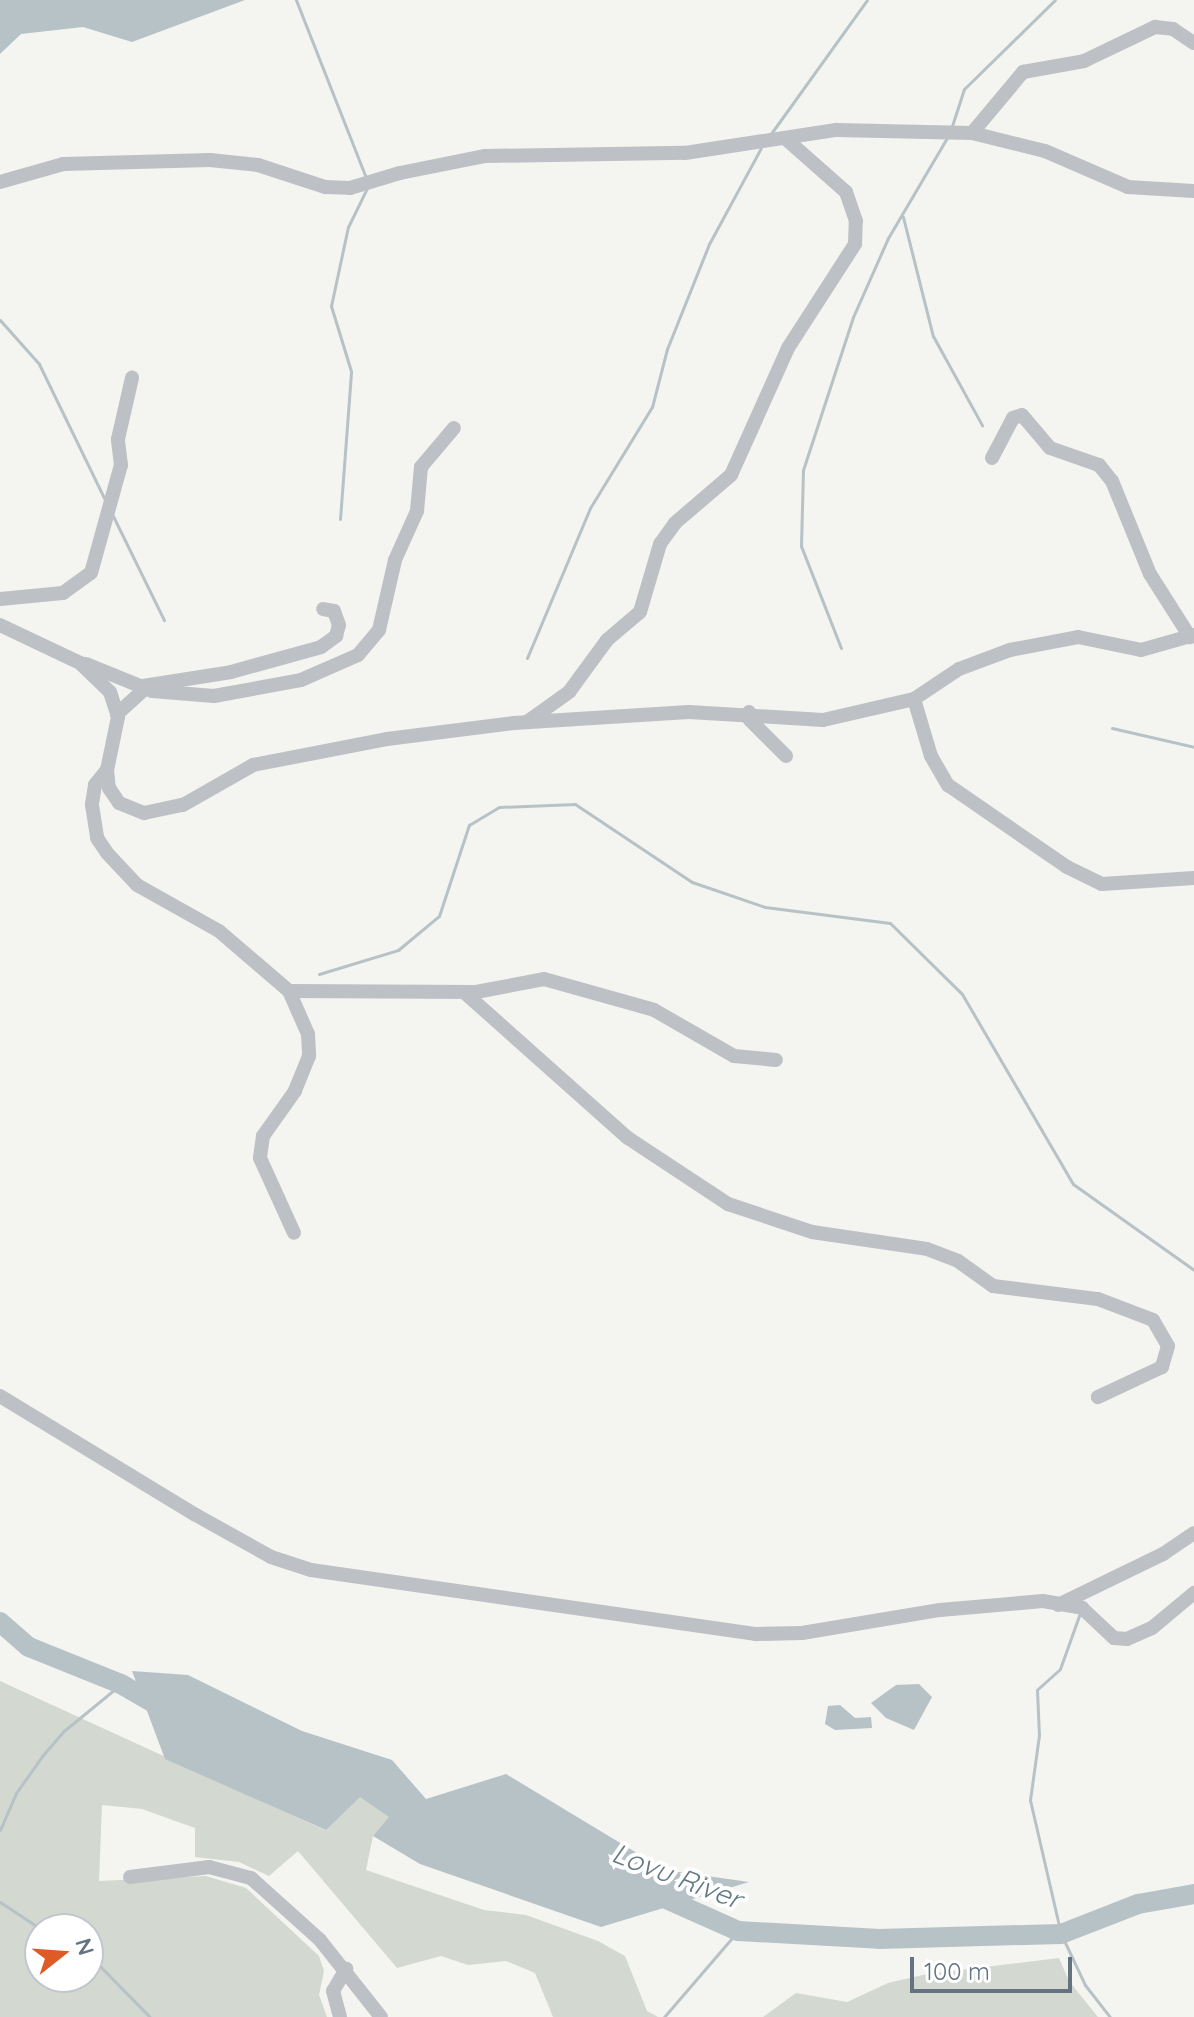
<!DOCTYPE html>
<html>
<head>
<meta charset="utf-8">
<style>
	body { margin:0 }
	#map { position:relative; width:1194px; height:2017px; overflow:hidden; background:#f4f4f0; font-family:Quicksand,sans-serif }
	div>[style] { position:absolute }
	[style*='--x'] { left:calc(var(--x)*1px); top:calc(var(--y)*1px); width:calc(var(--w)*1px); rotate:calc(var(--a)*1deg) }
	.green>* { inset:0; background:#d3d9d0 }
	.water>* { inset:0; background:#b7c2c7 }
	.stream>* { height:3px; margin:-1.5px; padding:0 1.5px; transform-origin:1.5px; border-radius:1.5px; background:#b7c2c7 }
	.river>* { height:20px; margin:-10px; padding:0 10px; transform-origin:10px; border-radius:10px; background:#b7c2c7 }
	.minor>* { height:14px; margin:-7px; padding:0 7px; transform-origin:7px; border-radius:7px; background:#bdc0c4 }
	span { translate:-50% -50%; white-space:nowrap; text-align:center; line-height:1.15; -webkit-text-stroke:8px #fff; paint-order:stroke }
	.water-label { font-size:28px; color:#647a85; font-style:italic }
	.north { position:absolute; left:24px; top:1913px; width:80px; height:80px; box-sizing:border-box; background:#fff; border:2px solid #c1c7cd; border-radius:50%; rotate:73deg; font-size:22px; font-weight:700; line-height:32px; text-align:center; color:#647281 }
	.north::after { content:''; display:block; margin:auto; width:28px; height:36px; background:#de5b26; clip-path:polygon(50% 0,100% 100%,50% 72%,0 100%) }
	.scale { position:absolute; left:910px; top:1957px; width:162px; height:36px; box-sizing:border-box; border:4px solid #647281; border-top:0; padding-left:10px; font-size:24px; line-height:28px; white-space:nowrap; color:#647281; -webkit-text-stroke:6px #fff; paint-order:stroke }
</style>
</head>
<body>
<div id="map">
	<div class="green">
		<i style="clip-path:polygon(evenodd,0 1681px,325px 1830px,360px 1796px,390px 1817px,373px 1836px,366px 1870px,484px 1910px,526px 1915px,598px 1941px,625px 1956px,647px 2011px,658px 2017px,553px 2017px,535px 1973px,506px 1961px,468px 1965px,441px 1956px,397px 1968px,298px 1851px,269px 1876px,239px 1862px,195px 1857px,195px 1828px,142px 1809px,102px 1805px,99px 1881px,206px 1876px,246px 1888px,319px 1956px,324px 1971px,319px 1995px,327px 2017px,0 2017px,0 1681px,40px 1929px,88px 1929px,88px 1977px,40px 1977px,40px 1929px)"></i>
		<i style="clip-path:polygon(1059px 1958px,1069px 1981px,1098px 2017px,763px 2017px,796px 1993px,847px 2002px,888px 1983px,927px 1974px)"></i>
	</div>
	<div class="water">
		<i style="clip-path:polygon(0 0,245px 0,132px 42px,83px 27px,21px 34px,0 54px)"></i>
		<i style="clip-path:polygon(132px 1671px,188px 1675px,302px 1731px,392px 1760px,426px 1799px,506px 1774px,665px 1870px,749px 1882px,601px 1927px,420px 1864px,373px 1836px,389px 1817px,360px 1797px,326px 1830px,165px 1759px)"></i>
		<i style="clip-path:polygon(919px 1684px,932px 1697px,914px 1730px,886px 1718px,871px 1703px,896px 1685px)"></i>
		<i style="clip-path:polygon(840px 1705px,855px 1718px,871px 1717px,872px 1728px,835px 1730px,825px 1724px,828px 1706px)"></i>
	</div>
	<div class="stream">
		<i style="--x:296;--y:0;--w:191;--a:68.5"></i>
		<i style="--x:951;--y:129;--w:42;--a:-72"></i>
		<i style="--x:964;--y:89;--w:127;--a:-44.4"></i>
		<i style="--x:770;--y:135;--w:166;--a:-54.3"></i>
		<i style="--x:903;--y:217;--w:123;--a:75.9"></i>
		<i style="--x:933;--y:336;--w:102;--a:61.2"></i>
		<i style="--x:0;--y:320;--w:59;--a:48.4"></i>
		<i style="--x:39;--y:364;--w:153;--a:64.1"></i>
		<i style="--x:113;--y:516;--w:116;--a:63.9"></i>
		<i style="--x:340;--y:519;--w:148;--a:-85.7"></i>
		<i style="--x:351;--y:371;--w:68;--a:-107.1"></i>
		<i style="--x:331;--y:306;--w:81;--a:-77.9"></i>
		<i style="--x:348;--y:227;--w:43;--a:-64"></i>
		<i style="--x:841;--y:648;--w:110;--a:-111.4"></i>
		<i style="--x:801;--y:546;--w:76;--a:-88.5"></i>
		<i style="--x:803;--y:470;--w:161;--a:-71.9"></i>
		<i style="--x:853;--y:317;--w:86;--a:-66.1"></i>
		<i style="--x:888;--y:238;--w:118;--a:-59.5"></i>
		<i style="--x:527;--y:658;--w:163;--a:-67.2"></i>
		<i style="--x:590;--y:508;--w:119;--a:-58.5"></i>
		<i style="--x:652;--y:407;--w:60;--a:-75.5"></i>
		<i style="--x:667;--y:349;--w:113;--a:-68.2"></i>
		<i style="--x:709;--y:244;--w:109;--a:-61.6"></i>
		<i style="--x:1112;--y:728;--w:84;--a:13"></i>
		<i style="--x:319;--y:974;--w:83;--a:-16.9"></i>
		<i style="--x:398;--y:950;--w:53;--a:-39.7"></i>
		<i style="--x:439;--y:916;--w:96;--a:-71.8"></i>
		<i style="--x:469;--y:825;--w:35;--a:-31"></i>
		<i style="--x:499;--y:807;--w:76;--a:-2.3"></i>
		<i style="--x:575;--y:804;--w:141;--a:33.7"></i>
		<i style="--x:692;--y:882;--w:77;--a:18.9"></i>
		<i style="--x:765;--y:907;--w:126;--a:7.3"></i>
		<i style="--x:890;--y:923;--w:101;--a:44.6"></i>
		<i style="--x:962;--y:994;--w:220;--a:59.7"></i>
		<i style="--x:1073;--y:1184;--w:148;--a:35.4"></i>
		<i style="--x:1080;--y:1613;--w:59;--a:109.7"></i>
		<i style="--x:1060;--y:1669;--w:31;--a:138"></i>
		<i style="--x:1037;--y:1690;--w:45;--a:87.5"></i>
		<i style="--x:1039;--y:1735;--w:66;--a:97.9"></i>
		<i style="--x:1030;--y:1800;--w:138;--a:77"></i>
		<i style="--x:1061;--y:1934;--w:56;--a:64.8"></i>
		<i style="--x:1085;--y:1985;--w:41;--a:52"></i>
		<i style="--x:0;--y:1830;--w:40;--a:-66.6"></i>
		<i style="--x:16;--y:1793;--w:47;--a:-54.6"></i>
		<i style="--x:43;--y:1755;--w:33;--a:-49"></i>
		<i style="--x:65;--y:1730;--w:72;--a:-39.4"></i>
		<i style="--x:0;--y:1902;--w:49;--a:33.4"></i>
		<i style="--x:88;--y:1954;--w:88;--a:45.5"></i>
		<i style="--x:664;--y:2017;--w:113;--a:-49.3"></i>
	</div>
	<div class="river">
		<i style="--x:0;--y:1622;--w:38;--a:41"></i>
		<i style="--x:29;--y:1647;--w:99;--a:21.9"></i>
		<i style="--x:121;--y:1684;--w:50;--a:30.2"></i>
		<i style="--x:653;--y:1893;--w:93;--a:24.1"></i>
		<i style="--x:738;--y:1931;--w:141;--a:3.2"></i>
		<i style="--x:879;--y:1939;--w:182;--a:-1.6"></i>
		<i style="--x:1061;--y:1934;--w:83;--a:-21.3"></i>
		<i style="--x:1138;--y:1904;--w:57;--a:-10.1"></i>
	</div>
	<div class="minor">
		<i style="--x:972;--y:133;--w:75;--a:13.9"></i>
		<i style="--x:1045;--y:151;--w:90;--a:23.4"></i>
		<i style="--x:1128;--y:187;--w:66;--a:3.5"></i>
		<i style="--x:0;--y:182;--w:66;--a:-15.9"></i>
		<i style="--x:63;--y:164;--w:147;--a:-1.6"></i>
		<i style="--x:210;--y:160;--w:48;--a:5.9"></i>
		<i style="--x:258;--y:165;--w:71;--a:18.2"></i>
		<i style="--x:325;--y:187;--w:25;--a:2"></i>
		<i style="--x:350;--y:188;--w:52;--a:-16.7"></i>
		<i style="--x:400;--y:173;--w:87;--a:-11.3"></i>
		<i style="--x:485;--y:156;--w:200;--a:-0.9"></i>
		<i style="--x:685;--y:153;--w:153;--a:-8.7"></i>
		<i style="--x:836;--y:130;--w:136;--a:1.3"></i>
		<i style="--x:972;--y:133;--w:80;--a:-50.1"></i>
		<i style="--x:1023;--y:72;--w:62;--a:-10.2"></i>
		<i style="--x:1084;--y:61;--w:79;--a:-25.6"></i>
		<i style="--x:1155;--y:27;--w:18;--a:6"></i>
		<i style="--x:1173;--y:29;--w:25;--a:34"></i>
		<i style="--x:992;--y:458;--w:45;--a:-62.3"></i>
		<i style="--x:1013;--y:418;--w:9;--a:-18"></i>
		<i style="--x:1022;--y:415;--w:43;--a:49.7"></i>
		<i style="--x:1050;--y:448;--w:52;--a:19.1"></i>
		<i style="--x:1099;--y:465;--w:21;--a:51"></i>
		<i style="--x:1112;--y:481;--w:100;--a:67.8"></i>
		<i style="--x:1150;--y:574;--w:75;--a:57.6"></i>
		<i style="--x:0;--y:599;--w:63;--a:-5.4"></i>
		<i style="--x:63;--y:593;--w:34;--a:-36"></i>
		<i style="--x:91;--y:573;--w:112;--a:-74.5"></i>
		<i style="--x:121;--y:465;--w:26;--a:-97"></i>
		<i style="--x:118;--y:439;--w:63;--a:-77.1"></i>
		<i style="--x:0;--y:625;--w:89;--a:25.4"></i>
		<i style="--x:80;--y:663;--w:42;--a:44"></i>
		<i style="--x:110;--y:692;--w:26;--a:72"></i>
		<i style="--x:118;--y:717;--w:54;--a:101.7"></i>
		<i style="--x:107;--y:770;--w:18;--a:84"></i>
		<i style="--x:109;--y:788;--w:18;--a:56"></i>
		<i style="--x:119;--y:803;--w:27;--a:22"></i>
		<i style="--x:144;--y:813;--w:40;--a:-12"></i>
		<i style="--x:183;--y:805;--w:81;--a:-29.7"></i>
		<i style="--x:253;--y:765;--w:136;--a:-11"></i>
		<i style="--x:387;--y:739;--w:128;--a:-7.2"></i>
		<i style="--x:514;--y:723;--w:175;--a:-3.6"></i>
		<i style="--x:689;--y:712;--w:134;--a:3.4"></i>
		<i style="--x:823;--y:720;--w:93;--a:-13"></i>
		<i style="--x:914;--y:699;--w:54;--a:-33.7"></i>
		<i style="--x:959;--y:669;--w:54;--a:-20.4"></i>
		<i style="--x:1010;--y:650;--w:69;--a:-10.8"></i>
		<i style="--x:1078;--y:637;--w:64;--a:11.7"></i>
		<i style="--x:1141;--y:650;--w:55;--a:-15.8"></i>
		<i style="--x:86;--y:664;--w:71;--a:22.2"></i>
		<i style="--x:152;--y:691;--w:62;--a:4.6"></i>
		<i style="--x:214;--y:696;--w:88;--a:-10.4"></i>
		<i style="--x:301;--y:680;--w:62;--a:-23.7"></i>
		<i style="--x:358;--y:655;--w:33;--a:-50"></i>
		<i style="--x:379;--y:630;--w:72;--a:-77.1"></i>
		<i style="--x:395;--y:560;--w:54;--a:-65.8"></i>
		<i style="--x:417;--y:511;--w:44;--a:-84.8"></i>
		<i style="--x:421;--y:467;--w:51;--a:-49.8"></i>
		<i style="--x:143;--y:686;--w:89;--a:-9"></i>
		<i style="--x:231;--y:672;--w:93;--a:-15.5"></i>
		<i style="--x:321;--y:647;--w:19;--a:-36"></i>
		<i style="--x:336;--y:636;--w:11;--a:-75"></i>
		<i style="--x:339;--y:625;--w:15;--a:-110"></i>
		<i style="--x:334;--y:611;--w:11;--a:-170"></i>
		<i style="--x:914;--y:699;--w:59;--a:73.4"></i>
		<i style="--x:931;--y:756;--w:34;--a:60"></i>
		<i style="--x:948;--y:785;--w:145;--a:34.6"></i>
		<i style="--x:1067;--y:867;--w:39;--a:26"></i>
		<i style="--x:1102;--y:884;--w:92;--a:-3.7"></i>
		<i style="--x:749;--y:712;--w:8;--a:83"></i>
		<i style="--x:750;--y:720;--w:51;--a:45"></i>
		<i style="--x:117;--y:714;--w:38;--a:-42"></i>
		<i style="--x:527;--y:722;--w:52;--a:-35.5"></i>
		<i style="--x:569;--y:692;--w:64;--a:-53.8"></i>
		<i style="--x:607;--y:640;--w:43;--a:-40.3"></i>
		<i style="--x:640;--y:612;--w:71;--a:-73.6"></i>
		<i style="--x:660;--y:544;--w:26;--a:-54"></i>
		<i style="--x:675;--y:523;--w:74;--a:-40.6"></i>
		<i style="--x:731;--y:475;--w:139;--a:-65.8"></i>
		<i style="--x:788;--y:348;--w:124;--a:-57.2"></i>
		<i style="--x:855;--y:244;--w:23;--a:-88"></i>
		<i style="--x:856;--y:221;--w:31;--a:-109"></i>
		<i style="--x:846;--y:192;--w:80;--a:-138.5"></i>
		<i style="--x:107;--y:770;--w:19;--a:129"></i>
		<i style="--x:95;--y:785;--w:20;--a:99"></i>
		<i style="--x:92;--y:805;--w:33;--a:81"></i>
		<i style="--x:97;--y:838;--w:18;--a:56"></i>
		<i style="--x:107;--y:853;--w:44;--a:46.8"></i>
		<i style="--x:137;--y:885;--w:94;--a:29.3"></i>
		<i style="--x:219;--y:931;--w:92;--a:40.6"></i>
		<i style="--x:289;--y:991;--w:187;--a:0.3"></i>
		<i style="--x:476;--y:992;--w:69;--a:-10.8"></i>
		<i style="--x:544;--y:979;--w:114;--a:15.7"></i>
		<i style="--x:654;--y:1010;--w:92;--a:29.9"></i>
		<i style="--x:734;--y:1056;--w:42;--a:5.4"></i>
		<i style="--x:289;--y:991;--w:47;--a:66.2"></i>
		<i style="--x:308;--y:1034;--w:22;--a:87"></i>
		<i style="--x:309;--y:1056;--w:38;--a:112"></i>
		<i style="--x:295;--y:1091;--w:55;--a:125.4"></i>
		<i style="--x:263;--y:1136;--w:22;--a:98"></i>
		<i style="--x:260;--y:1158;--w:82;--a:65.6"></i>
		<i style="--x:465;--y:993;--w:218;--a:41.7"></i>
		<i style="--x:628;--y:1138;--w:120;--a:33.4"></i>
		<i style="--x:728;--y:1204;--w:89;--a:18.4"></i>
		<i style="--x:812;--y:1232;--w:116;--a:8.4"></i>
		<i style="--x:927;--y:1249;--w:33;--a:21"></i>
		<i style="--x:958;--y:1261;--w:43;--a:35.5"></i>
		<i style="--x:993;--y:1286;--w:106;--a:7.1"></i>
		<i style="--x:1098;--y:1299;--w:59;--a:20.9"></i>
		<i style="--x:1153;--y:1320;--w:30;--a:60"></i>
		<i style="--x:1168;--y:1346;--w:22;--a:106"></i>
		<i style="--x:1162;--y:1367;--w:71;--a:154.9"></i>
		<i style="--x:0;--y:1396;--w:229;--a:31.3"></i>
		<i style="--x:196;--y:1515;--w:86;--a:29.2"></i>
		<i style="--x:271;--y:1557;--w:42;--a:18"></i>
		<i style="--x:311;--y:1570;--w:450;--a:8.2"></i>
		<i style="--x:756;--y:1634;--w:46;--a:-1.2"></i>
		<i style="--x:802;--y:1633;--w:140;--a:-9.5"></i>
		<i style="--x:940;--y:1610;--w:103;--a:-5"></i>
		<i style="--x:1043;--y:1601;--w:40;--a:10"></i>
		<i style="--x:1082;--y:1608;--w:44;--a:43.2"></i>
		<i style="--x:1114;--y:1638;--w:13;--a:4"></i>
		<i style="--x:1127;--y:1639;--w:27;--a:-24"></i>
		<i style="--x:1152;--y:1628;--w:55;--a:-39.8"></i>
		<i style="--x:1058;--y:1605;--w:117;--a:-25.9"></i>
		<i style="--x:1163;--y:1554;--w:37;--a:-34"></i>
		<i style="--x:130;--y:1877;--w:80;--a:-7.2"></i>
		<i style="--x:209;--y:1867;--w:43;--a:14.7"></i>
		<i style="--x:251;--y:1878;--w:93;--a:41.9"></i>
		<i style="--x:320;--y:1940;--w:98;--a:51.6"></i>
		<i style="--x:340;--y:2017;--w:27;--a:-105"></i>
		<i style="--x:333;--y:1991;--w:26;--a:-59"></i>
	</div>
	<div class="water-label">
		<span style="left:677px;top:1876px;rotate:21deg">Lovu River</span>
	</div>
	<div class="north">N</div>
	<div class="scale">100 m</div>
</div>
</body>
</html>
